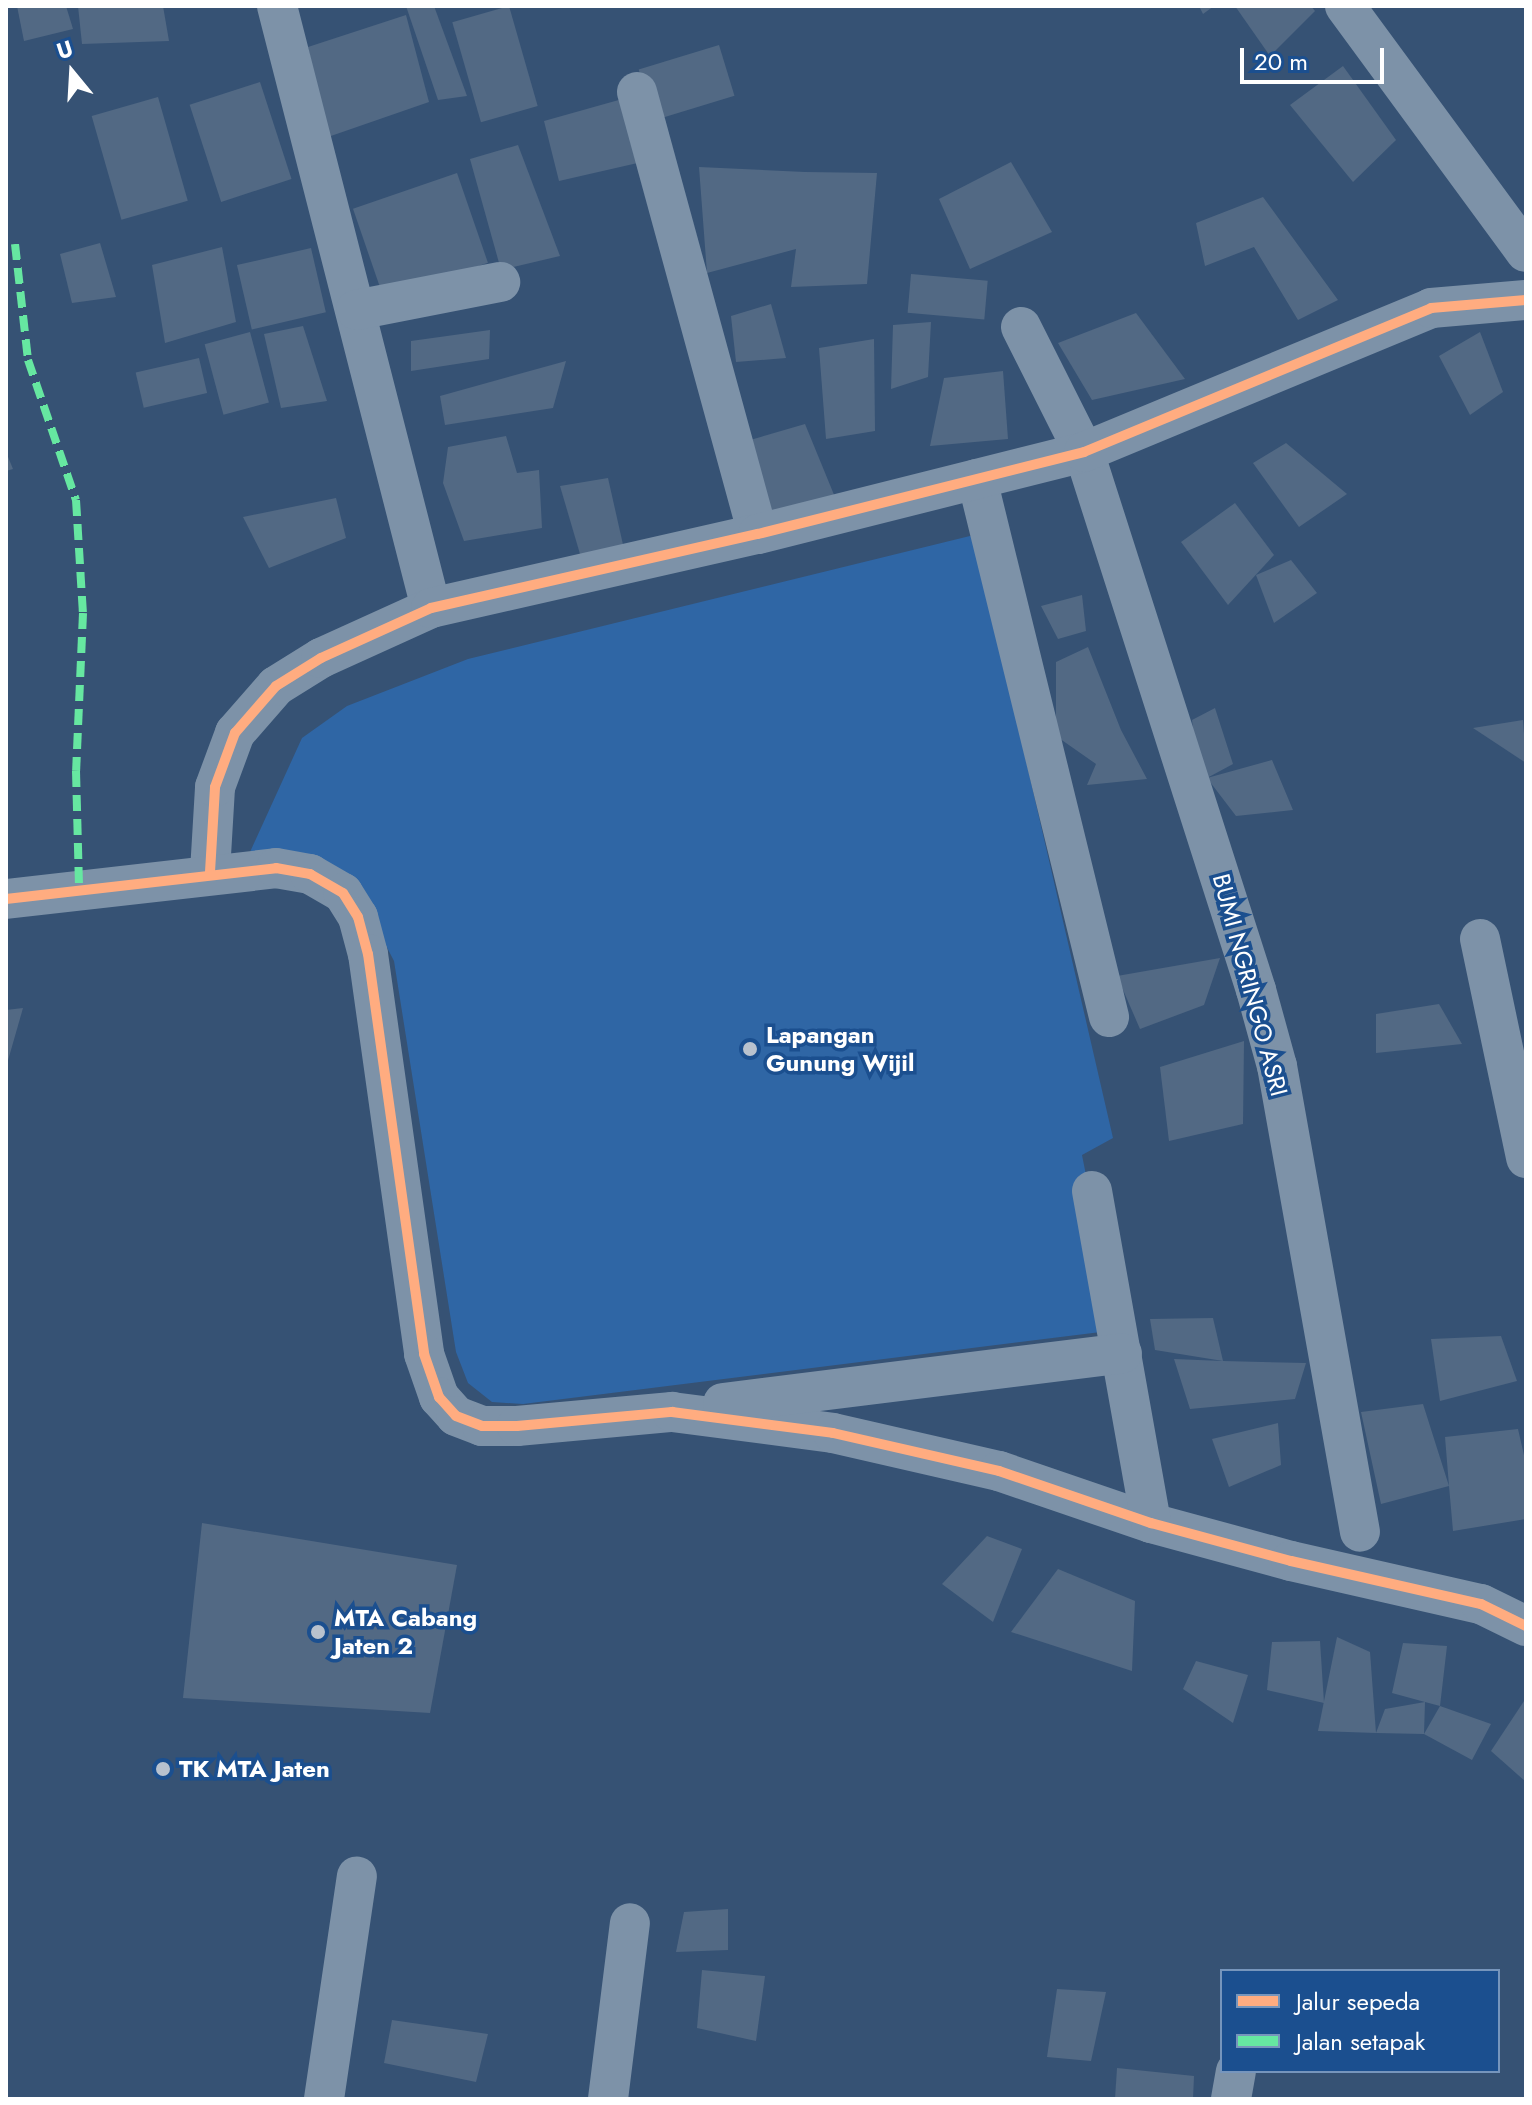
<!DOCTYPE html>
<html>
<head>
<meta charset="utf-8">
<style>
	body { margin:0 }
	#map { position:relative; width:1532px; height:2105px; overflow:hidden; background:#365274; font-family:Jost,sans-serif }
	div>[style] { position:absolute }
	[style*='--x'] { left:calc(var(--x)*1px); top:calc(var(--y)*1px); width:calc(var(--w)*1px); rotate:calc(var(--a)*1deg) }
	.green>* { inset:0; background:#2f66a5 }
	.building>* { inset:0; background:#526984; transform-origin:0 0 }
	.minor>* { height:40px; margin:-20px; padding:0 20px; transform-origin:20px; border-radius:20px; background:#7d92a8 }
	.quiet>* { height:8px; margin-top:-4px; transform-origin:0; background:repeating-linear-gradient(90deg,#66e7a1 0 16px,transparent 0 24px) }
	.cycleway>* { height:10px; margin:-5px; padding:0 5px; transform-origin:5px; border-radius:5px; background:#ffac80 }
	.dots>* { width:22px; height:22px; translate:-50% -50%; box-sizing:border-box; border:4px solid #1b4f8f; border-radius:50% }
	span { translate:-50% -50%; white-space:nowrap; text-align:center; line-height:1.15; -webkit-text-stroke:7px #1b4f8f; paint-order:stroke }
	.street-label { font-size:24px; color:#fff }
	.poi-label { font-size:24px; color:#fff; font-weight:700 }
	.left { translate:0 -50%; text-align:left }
	.frame { position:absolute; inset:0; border:8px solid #fff; pointer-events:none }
	.legend { position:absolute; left:1220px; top:1969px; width:280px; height:104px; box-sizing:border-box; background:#1b4f8f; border:2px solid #7695bc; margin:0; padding:10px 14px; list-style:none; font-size:24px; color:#fff }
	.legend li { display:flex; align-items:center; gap:16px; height:40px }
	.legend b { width:40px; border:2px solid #7695bc }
	.north { position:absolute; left:32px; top:32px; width:80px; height:80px; -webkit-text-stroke:6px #1b4f8f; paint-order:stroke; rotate:342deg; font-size:22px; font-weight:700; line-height:32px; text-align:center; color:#fff }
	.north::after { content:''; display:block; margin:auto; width:28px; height:36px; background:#fff; clip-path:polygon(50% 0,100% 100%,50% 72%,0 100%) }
	.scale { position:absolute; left:1240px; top:48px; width:144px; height:36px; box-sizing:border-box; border:4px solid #fff; border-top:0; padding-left:10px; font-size:24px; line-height:28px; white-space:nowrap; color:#fff; -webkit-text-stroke:6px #1b4f8f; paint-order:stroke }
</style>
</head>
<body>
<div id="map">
	<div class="green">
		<i style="clip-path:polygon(974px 535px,1113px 1138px,1082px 1155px,1117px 1330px,523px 1404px,492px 1402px,468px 1383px,456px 1352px,394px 961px,355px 886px,250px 852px,302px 738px,347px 706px,468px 659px)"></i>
	</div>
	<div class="building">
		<i style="clip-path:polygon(17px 6px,66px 6px,73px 29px,24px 41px)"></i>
		<i style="clip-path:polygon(78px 6px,163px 6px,169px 41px,82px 44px)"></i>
		<i style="clip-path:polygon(406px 6px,434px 6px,467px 96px,438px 100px)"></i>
		<i style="left:509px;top:6px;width:104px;height:59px;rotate:74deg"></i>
		<i style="clip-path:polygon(1199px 6px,1214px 6px,1203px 14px)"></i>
		<i style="clip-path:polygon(1235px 6px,1311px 6px,1315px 11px,1270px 56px)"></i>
		<i style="clip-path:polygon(406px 15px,429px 102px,328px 137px,308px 47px)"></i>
		<i style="left:719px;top:45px;width:53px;height:84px;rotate:73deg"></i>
		<i style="clip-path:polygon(1343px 66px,1396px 140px,1353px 182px,1290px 105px)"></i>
		<i style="left:260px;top:82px;width:102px;height:74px;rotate:72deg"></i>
		<i style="clip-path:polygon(633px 96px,642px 162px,559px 181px,544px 121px)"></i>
		<i style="left:158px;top:97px;width:108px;height:69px;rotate:74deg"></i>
		<i style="clip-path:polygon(518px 145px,560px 256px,501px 270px,470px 159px)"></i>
		<i style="clip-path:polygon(1011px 162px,1052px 232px,970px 269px,939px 199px)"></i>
		<i style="clip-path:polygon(699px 167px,805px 172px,803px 204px,805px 172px,877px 173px,867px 284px,791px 287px,796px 249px,707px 273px)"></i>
		<i style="left:457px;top:173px;width:95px;height:110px;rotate:71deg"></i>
		<i style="clip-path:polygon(1263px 197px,1338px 300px,1298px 320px,1254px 247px,1205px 266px,1196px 223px)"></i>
		<i style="clip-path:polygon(100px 243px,116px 297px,72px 303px,60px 254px)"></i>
		<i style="clip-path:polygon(222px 247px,236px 322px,165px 343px,152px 265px)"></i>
		<i style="left:311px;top:248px;width:66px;height:76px;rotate:77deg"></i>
		<i style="left:911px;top:274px;width:77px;height:39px;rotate:5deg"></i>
		<i style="clip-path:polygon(771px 304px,786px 358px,736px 362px,731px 316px)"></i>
		<i style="clip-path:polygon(1136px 313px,1185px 379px,1092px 400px,1058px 343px)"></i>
		<i style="clip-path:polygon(931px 322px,928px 377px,891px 389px,893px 325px)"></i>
		<i style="clip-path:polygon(303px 326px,327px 401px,281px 408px,264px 334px)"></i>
		<i style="clip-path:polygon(490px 330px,489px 359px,411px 371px,411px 341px)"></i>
		<i style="left:250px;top:332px;width:73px;height:47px;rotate:75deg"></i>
		<i style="clip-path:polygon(1480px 332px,1503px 392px,1470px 415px,1439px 356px)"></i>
		<i style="clip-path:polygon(874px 339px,875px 431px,826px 439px,819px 348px)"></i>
		<i style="left:199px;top:358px;width:36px;height:65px;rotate:77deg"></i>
		<i style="clip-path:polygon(566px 361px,553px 408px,445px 425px,440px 396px)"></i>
		<i style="clip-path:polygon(1003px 371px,1008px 439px,930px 446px,944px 378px)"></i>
		<i style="clip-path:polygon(805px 424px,837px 502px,769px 521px,747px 441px)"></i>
		<i style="clip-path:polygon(506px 436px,517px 473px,539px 470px,542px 528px,464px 541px,443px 483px,448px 447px)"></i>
		<i style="clip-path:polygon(1286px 443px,1347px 494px,1299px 527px,1253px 463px)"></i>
		<i style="clip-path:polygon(6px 452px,13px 469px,6px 471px)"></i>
		<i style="clip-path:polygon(608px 478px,624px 549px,580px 554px,560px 486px)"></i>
		<i style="clip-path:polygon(336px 498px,346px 538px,269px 568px,243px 517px)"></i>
		<i style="clip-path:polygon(1235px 503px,1274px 555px,1228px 605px,1181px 542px)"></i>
		<i style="clip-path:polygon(1291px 560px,1317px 593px,1274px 623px,1256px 575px)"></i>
		<i style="clip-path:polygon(1082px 595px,1086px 631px,1058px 639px,1041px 606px)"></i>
		<i style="clip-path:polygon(1088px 647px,1121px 730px,1147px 779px,1087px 785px,1096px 764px,1056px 736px,1056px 662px)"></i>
		<i style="clip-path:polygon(1215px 708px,1233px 764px,1207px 778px,1272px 760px,1293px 810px,1236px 816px,1207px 778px,1199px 782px,1192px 720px)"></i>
		<i style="clip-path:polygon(1523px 720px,1526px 763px,1473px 728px)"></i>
		<i style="clip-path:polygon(1220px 958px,1204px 1005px,1140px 1029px,1117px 976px)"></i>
		<i style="clip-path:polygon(1439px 1004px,1462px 1044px,1376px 1053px,1376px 1014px)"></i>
		<i style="clip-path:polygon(23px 1008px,7px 1064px,6px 1064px,6px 1010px)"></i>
		<i style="clip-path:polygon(1244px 1041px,1243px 1124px,1169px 1141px,1160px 1067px)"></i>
		<i style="clip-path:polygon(1213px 1318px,1223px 1361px,1155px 1350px,1150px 1319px)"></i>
		<i style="clip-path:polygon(1501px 1336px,1517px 1381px,1440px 1401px,1431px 1339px)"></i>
		<i style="clip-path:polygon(1174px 1359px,1223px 1361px,1306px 1363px,1295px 1399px,1190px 1409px)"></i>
		<i style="clip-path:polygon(1423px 1404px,1449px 1486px,1445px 1437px,1518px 1429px,1526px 1464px,1526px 1519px,1453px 1531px,1449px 1486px,1381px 1504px,1361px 1412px)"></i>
		<i style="clip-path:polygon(1278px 1423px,1281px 1465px,1229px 1487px,1212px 1439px)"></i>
		<i style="clip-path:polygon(202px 1523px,457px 1565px,430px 1713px,183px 1698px)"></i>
		<i style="clip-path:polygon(987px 1536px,1022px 1549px,993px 1622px,942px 1584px)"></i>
		<i style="clip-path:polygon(1058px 1569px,1135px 1601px,1132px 1671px,1011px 1632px)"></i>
		<i style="clip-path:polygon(1337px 1637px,1370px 1652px,1376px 1733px,1318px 1731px)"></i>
		<i style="clip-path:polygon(1320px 1641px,1324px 1703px,1267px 1690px,1272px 1642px)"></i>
		<i style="clip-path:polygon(1403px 1643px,1447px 1646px,1440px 1706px,1425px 1702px,1424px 1734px,1440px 1706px,1491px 1724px,1472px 1760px,1424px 1734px,1376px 1733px,1385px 1709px,1425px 1702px,1392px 1693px)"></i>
		<i style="clip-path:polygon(1196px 1661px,1248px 1675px,1233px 1723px,1183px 1689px)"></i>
		<i style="clip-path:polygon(1526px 1698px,1526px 1782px,1491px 1751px)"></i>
		<i style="clip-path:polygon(728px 1909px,728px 1950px,676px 1952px,684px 1912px)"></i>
		<i style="clip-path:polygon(702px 1970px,765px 1976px,756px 2041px,697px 2028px)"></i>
		<i style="clip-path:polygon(1057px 1989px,1106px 1992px,1091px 2061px,1047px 2057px)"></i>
		<i style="clip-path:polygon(392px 2020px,488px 2034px,476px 2082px,384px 2063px)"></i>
		<i style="clip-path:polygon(1117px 2068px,1194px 2076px,1193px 2099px,1115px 2099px)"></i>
	</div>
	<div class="minor">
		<i style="--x:277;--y:6;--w:621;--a:75.65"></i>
		<i style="--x:1345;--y:6;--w:305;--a:53.7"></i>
		<i style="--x:637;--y:92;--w:458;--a:74.7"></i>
		<i style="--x:356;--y:310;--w:147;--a:-11"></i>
		<i style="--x:1021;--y:327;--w:140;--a:63.3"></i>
		<i style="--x:1084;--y:452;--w:565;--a:72.27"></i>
		<i style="--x:1256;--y:990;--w:79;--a:74.6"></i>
		<i style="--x:1277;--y:1066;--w:473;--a:79.9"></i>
		<i style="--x:977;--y:479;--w:554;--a:76.21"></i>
		<i style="--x:210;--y:872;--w:85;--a:-86.6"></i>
		<i style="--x:215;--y:787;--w:58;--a:-69.7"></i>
		<i style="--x:235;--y:733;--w:62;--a:-48.9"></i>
		<i style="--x:276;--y:686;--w:53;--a:-31.9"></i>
		<i style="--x:321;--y:658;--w:121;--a:-24.4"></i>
		<i style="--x:431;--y:608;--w:335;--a:-12.8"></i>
		<i style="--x:758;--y:534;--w:336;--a:-14.1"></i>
		<i style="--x:1084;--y:452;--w:376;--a:-22.5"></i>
		<i style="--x:1431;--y:308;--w:95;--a:-4.8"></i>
		<i style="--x:6;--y:899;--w:272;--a:-6.5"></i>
		<i style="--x:276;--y:868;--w:35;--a:10"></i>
		<i style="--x:310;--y:874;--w:38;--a:30"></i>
		<i style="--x:343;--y:893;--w:28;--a:58"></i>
		<i style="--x:358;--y:917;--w:38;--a:75"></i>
		<i style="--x:368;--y:954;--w:404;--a:82"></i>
		<i style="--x:424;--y:1354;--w:46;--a:70.8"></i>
		<i style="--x:439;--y:1397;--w:25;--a:48"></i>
		<i style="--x:456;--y:1416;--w:28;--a:21"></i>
		<i style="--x:482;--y:1426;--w:35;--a:0"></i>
		<i style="--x:517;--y:1426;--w:156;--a:-5.2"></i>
		<i style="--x:672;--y:1412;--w:162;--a:7.4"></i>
		<i style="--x:833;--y:1433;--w:170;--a:12.9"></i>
		<i style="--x:999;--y:1471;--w:161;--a:18.9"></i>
		<i style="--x:1151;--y:1523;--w:145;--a:15.2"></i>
		<i style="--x:1291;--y:1561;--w:195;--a:12.8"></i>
		<i style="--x:1481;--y:1604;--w:50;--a:26.1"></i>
		<i style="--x:1480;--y:939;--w:224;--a:78.1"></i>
		<i style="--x:1092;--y:1191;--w:337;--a:79.9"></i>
		<i style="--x:723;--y:1403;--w:402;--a:-7.1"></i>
		<i style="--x:324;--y:2099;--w:225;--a:-81.6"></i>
		<i style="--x:608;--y:2099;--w:177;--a:-82.9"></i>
		<i style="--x:1231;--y:2099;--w:28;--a:-80"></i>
	</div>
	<div class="quiet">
		<i style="--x:15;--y:244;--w:117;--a:83.6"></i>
		<i style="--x:28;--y:360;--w:148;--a:71.1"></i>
		<i style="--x:76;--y:500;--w:113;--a:86.5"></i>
		<i style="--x:83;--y:613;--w:158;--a:92.5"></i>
		<i style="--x:76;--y:771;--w:118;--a:88.5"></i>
	</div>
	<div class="cycleway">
		<i style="--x:210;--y:872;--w:85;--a:-86.6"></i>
		<i style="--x:215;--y:787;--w:58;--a:-69.7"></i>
		<i style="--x:235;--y:733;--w:62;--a:-48.9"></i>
		<i style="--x:276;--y:686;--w:53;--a:-31.9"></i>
		<i style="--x:321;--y:658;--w:121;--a:-24.4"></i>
		<i style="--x:431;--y:608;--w:335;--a:-12.8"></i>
		<i style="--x:758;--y:534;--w:336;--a:-14.1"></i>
		<i style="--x:1084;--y:452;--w:376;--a:-22.5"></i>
		<i style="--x:1431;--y:308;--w:95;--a:-4.8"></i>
		<i style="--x:6;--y:899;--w:272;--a:-6.5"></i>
		<i style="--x:276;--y:868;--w:35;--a:10"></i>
		<i style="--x:310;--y:874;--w:38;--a:30"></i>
		<i style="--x:343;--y:893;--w:28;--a:58"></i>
		<i style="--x:358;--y:917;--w:38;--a:75"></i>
		<i style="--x:368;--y:954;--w:404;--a:82"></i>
		<i style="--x:424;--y:1354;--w:46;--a:70.8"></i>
		<i style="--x:439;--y:1397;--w:25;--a:48"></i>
		<i style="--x:456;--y:1416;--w:28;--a:21"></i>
		<i style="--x:482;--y:1426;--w:35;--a:0"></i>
		<i style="--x:517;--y:1426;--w:156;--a:-5.2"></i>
		<i style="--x:672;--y:1412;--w:162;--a:7.4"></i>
		<i style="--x:833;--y:1433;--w:170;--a:12.9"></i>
		<i style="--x:999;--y:1471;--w:161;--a:18.9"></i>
		<i style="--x:1151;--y:1523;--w:145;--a:15.2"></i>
		<i style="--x:1291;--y:1561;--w:195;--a:12.8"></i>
		<i style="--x:1481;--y:1604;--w:50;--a:26.1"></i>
	</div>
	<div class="dots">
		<i style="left:750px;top:1049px;background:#b9c2ce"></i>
		<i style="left:318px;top:1632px;background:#b9c2ce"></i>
		<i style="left:163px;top:1769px;background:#b9c2ce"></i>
	</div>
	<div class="street-label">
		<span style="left:1250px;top:985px;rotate:75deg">BUMI NGRINGO ASRI</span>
	</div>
	<div class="poi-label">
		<span class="left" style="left:766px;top:1049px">Lapangan<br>Gunung Wijil</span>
		<span class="left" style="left:334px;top:1632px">MTA Cabang<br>Jaten 2</span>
		<span class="left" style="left:179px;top:1769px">TK MTA Jaten</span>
	</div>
	<div class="frame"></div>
	<ul class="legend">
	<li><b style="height:10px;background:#ffac80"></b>Jalur sepeda</li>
	<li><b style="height:10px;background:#66e7a1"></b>Jalan setapak</li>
	</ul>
	<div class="north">U</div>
	<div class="scale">20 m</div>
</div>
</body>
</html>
